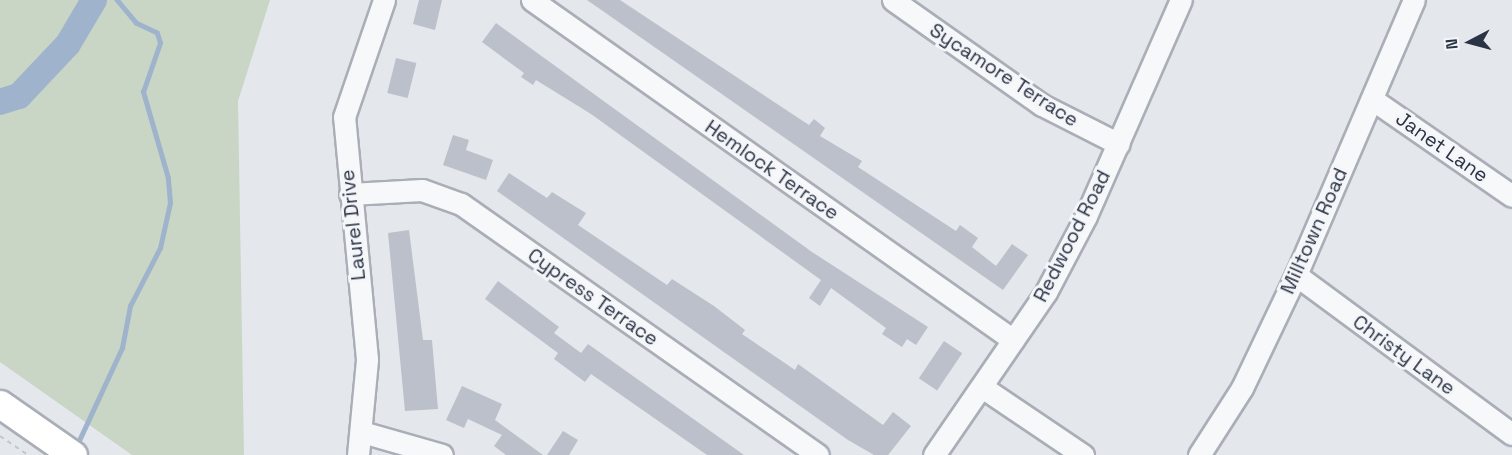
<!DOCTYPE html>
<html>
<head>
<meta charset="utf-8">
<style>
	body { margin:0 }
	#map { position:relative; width:1512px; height:455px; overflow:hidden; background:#e4e7ec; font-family:"Space Grotesk",sans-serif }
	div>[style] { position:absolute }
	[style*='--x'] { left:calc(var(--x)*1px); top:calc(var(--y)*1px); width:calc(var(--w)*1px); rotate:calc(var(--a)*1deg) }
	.green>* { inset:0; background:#c9d6c5 }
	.stream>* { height:4.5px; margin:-2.25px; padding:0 2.25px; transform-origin:2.25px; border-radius:2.25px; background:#9fb4cc }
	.river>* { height:26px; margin:-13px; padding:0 13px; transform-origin:13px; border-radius:13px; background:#9fb4cc }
	.building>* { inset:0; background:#bbc0ca; transform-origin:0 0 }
	.path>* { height:2px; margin-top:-1px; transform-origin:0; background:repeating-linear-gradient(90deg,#c2c5cb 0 4.5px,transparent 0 9px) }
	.roads { filter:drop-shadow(2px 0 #a9aeb7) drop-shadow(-2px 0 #a9aeb7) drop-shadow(0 2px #a9aeb7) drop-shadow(0 -2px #a9aeb7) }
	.minor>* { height:21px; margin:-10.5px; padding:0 10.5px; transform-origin:10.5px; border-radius:10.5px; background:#f7f8fa }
	.major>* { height:27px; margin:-13.5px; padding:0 13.5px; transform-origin:13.5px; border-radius:13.5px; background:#fff }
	span { translate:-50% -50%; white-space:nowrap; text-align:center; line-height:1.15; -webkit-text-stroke:6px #f4f6f9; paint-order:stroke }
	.street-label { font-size:20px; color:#2b3445 }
	.north { position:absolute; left:1440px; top:12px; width:60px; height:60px; -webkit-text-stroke:4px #f4f6f9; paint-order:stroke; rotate:264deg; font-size:16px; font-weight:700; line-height:24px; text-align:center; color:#2b3445 }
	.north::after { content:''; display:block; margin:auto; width:21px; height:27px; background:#2b3445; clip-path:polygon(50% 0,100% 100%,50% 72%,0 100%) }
</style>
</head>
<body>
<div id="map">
	<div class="green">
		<i style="clip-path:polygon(0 0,270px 0,238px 101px,244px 455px,132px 455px,0 362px)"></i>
	</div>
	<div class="stream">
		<i style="--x:76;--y:447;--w:109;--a:-65.1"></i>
		<i style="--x:122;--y:348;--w:43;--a:-79.2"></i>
		<i style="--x:130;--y:306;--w:65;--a:-62.7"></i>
		<i style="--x:160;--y:248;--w:46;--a:-77.5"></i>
		<i style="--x:170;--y:203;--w:25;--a:-95"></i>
		<i style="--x:168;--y:178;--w:90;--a:-106.2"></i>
		<i style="--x:143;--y:92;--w:52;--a:-70.9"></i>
		<i style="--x:160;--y:43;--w:10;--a:-107"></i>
		<i style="--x:157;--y:33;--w:23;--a:-155"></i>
		<i style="--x:136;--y:23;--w:30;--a:-130"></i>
	</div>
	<div class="river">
		<i style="--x:0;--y:102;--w:20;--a:-18"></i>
		<i style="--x:19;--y:96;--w:71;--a:-46.7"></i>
		<i style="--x:68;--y:44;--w:51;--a:-59.4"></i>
	</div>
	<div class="building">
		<i style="clip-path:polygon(419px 0,442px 0,435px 30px,413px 24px)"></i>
		<i style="clip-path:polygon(587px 0,620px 0,809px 125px,814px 119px,825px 128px,820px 136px,862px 161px,858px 167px,956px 231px,960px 225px,978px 238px,972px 247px,996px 266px,1012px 244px,1028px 255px,1003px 290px)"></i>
		<i style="clip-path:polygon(496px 23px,812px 252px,928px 327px,916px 345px,907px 339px,902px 347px,882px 334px,886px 328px,831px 288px,820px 306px,809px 298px,821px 280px,591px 114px,536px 80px,533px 85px,521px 77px,524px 73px,482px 42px)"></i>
		<i style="left:396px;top:58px;width:21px;height:36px;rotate:14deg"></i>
		<i style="clip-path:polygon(453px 135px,469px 140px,466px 150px,493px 160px,486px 180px,443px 165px)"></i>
		<i style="clip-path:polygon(509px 173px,547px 198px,552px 192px,576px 207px,586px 213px,578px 225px,667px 285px,672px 279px,714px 306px,745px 330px,742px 334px,795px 370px,798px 364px,883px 425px,893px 412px,911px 426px,888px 455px,874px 455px,848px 440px,497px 191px)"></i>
		<i style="clip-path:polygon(409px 230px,423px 340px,432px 340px,438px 409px,405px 411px,388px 233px)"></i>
		<i style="clip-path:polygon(498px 281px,559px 327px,554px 333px,581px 353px,588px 344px,744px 455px,707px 455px,591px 374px,585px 382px,554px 359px,558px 353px,485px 299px)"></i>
		<i style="left:944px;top:341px;width:22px;height:45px;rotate:34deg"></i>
		<i style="clip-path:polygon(462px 386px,502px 404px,495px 420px,543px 455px,506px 455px,494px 446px,502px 435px,468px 419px,464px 428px,446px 420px)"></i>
		<i style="clip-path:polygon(563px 431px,578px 440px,569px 455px,547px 455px)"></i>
	</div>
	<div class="path">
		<i style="--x:0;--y:436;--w:34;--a:34"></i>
	</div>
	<div class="roads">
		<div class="minor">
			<i style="--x:532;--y:0;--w:589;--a:35.25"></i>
			<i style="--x:893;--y:0;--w:182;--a:35.2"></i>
			<i style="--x:1042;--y:105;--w:86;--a:26.9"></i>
			<i style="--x:1372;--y:99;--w:170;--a:34.7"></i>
			<i style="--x:350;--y:194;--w:72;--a:-3.2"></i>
			<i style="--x:422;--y:190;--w:41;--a:19.7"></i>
			<i style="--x:461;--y:204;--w:436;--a:35.1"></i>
			<i style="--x:1296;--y:275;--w:268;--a:36.4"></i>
			<i style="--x:982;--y:387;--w:122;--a:34"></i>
			<i style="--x:362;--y:432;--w:83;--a:16"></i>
			<i style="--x:358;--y:455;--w:96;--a:-84.6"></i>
			<i style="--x:367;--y:359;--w:243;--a:-95.4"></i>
			<i style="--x:344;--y:117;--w:124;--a:-71.1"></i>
			<i style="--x:934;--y:455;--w:198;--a:-55.5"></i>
			<i style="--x:1046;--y:292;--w:86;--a:-62.2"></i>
			<i style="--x:1086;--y:216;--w:236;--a:-66.3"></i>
			<i style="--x:1199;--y:455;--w:80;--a:-57.3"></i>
			<i style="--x:1242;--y:388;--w:125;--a:-64.5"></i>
			<i style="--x:1296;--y:275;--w:299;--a:-66.8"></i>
		</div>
		<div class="major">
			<i style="--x:0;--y:404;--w:89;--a:34.9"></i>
		</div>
	</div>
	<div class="street-label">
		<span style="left:1004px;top:75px;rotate:33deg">Sycamore Terrace</span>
		<span style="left:1442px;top:147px;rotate:35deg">Janet Lane</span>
		<span style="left:772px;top:170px;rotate:35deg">Hemlock Terrace</span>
		<span style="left:353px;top:225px;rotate:-96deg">Laurel Drive</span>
		<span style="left:1314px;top:231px;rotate:-66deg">Milltown Road</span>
		<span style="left:1072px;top:236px;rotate:-63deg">Redwood Road</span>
		<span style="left:593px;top:297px;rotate:35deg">Cypress Terrace</span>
		<span style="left:1404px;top:355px;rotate:36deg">Christy Lane</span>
	</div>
	<div class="north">N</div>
</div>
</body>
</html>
